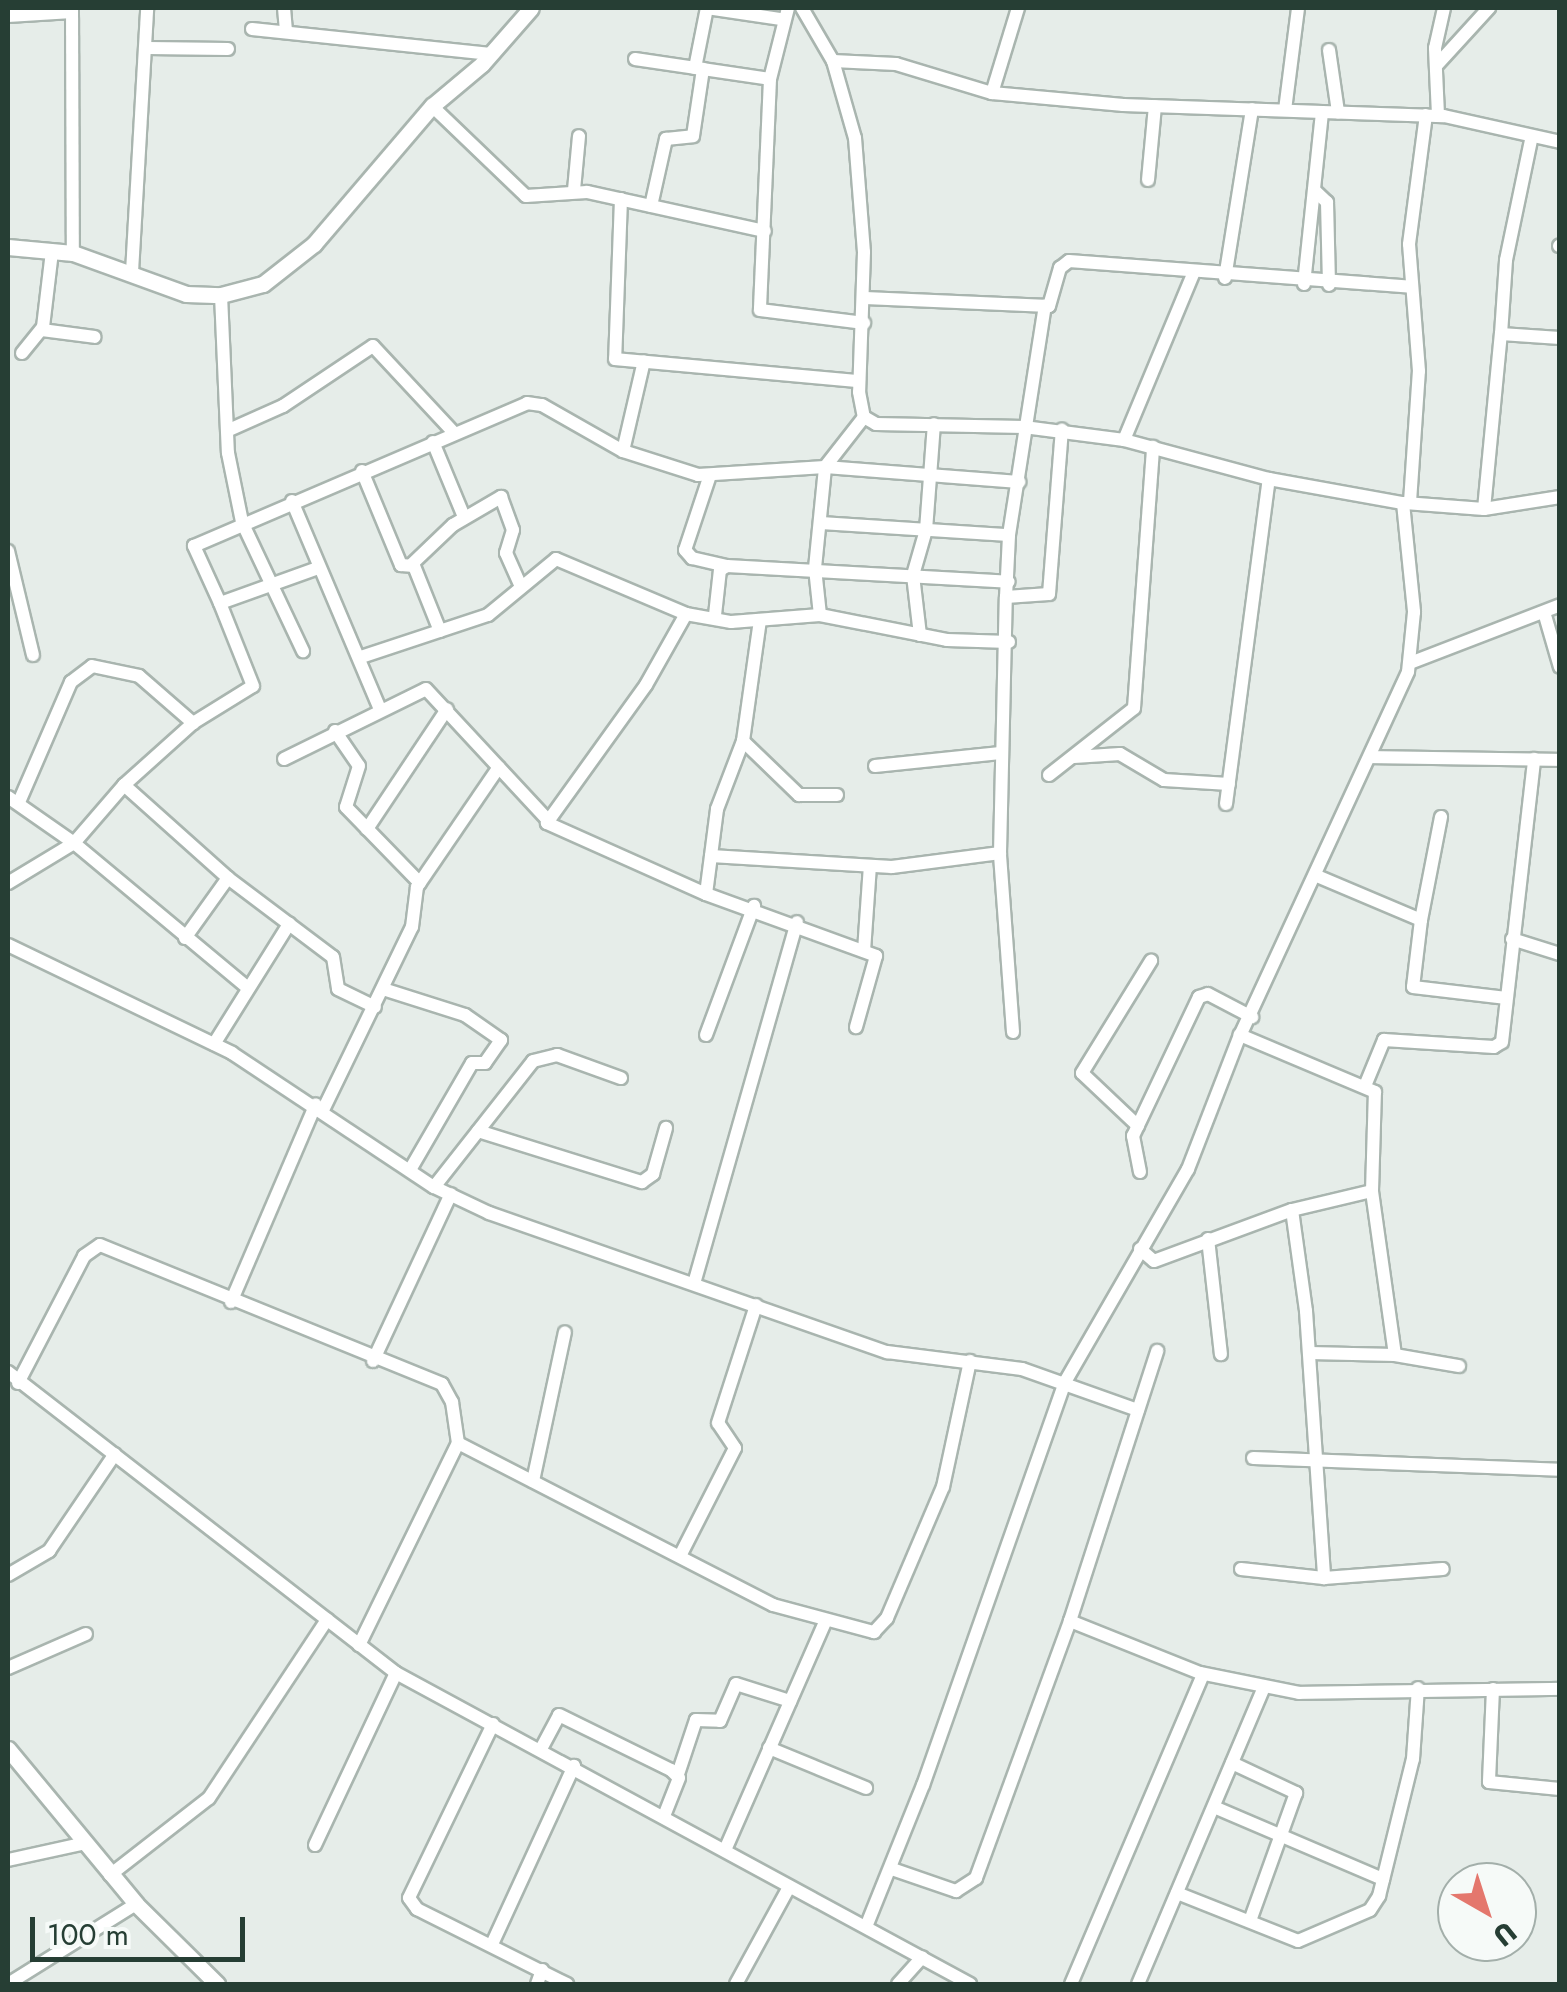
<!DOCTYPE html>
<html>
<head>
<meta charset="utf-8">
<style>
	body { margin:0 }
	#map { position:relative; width:1567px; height:1992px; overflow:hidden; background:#e6ede9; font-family:Jost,sans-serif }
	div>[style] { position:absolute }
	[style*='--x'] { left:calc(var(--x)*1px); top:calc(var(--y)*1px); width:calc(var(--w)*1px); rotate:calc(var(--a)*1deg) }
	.roads { filter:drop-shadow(2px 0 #a9b5af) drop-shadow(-2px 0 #a9b5af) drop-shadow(0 2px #a9b5af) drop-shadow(0 -2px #a9b5af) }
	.minor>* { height:12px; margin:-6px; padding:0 6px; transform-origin:6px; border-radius:6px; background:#fff }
	.tertiary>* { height:15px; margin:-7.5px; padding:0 7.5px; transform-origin:7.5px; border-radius:7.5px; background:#fff }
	span { translate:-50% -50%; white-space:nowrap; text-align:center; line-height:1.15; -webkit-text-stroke:9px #f6faf8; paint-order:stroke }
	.frame { position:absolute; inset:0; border:10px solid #263e34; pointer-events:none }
	.north { position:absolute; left:1437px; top:1862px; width:100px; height:100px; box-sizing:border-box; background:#f6faf8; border:2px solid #a3afaa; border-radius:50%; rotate:141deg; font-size:28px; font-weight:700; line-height:40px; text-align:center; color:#263e34 }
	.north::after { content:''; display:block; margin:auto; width:35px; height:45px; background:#e4776d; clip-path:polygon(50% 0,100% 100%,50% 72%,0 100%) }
	.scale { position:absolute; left:30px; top:1917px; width:215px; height:45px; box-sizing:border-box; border:5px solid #263e34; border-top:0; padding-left:12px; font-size:30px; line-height:35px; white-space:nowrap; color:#263e34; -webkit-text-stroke:8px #f6faf8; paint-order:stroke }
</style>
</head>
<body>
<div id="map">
	<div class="roads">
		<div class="minor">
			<i style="--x:72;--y:8;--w:245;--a:89.8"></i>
			<i style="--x:284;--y:8;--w:24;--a:85"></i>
			<i style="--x:707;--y:8;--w:75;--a:8.5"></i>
			<i style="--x:788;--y:8;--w:73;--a:104.2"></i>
			<i style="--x:770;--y:79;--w:231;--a:92.5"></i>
			<i style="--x:760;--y:310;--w:105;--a:7.1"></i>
			<i style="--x:802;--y:8;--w:61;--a:59.7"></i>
			<i style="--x:833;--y:61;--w:80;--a:74.1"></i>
			<i style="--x:855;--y:138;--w:114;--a:85.5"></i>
			<i style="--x:864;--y:252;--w:140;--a:92"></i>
			<i style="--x:859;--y:392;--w:25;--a:79"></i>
			<i style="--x:864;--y:417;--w:14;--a:30"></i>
			<i style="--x:876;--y:424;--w:148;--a:1.2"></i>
			<i style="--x:1024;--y:427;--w:101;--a:7.4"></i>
			<i style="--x:1124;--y:440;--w:150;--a:15.1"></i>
			<i style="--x:1269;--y:479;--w:136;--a:10.2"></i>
			<i style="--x:1403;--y:503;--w:110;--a:84.2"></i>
			<i style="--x:1414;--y:612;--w:60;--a:95.7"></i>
			<i style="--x:1408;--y:672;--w:400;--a:114.8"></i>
			<i style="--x:1240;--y:1035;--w:144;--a:111.2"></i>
			<i style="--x:1188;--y:1169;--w:246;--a:120"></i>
			<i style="--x:1065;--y:1382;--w:427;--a:109.4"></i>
			<i style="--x:923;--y:1785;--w:150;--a:111.9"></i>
			<i style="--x:8;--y:16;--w:64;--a:-3.6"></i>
			<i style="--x:252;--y:29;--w:240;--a:6"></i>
			<i style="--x:148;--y:48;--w:80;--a:0.7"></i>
			<i style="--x:1329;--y:50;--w:63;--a:81.7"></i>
			<i style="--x:635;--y:59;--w:136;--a:8.4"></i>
			<i style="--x:833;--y:61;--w:63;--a:2.7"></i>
			<i style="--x:896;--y:64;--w:100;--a:16.8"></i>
			<i style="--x:992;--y:93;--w:132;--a:5.2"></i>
			<i style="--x:1123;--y:105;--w:321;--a:2"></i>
			<i style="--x:1444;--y:116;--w:119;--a:12.6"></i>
			<i style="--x:1436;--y:66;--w:79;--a:-47.6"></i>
			<i style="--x:695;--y:68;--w:61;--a:-78.7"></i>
			<i style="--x:992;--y:93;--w:89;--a:-73"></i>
			<i style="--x:432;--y:106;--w:130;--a:43.8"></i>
			<i style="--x:526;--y:196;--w:61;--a:-3.8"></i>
			<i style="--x:587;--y:192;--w:182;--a:12.4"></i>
			<i style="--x:1285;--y:110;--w:103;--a:-82.7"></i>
			<i style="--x:1438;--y:115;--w:67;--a:-92.6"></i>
			<i style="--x:1435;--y:48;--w:41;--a:-77.3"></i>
			<i style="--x:1148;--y:180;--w:74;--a:-84.6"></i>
			<i style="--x:574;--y:190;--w:54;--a:-84.7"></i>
			<i style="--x:1314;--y:190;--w:18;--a:43"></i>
			<i style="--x:1327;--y:202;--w:83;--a:88.6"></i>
			<i style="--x:621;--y:199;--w:160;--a:92.1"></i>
			<i style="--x:615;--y:359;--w:245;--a:5.2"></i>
			<i style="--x:651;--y:206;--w:69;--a:-77.4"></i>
			<i style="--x:666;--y:139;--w:27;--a:-6"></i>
			<i style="--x:693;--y:136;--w:68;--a:-81.5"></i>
			<i style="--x:1559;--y:246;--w:1;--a:-45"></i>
			<i style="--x:132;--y:272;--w:264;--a:-86.7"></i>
			<i style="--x:1225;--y:278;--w:171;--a:-80.9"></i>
			<i style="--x:1304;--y:284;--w:173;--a:-84"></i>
			<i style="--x:221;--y:295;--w:158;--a:87.5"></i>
			<i style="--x:228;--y:453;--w:70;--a:78.5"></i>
			<i style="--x:242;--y:522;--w:143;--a:64.7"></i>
			<i style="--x:865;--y:298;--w:184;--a:2.5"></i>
			<i style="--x:1049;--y:306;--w:40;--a:-74"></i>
			<i style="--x:1060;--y:268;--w:11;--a:-38"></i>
			<i style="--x:1069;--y:261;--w:343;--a:4.3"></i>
			<i style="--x:42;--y:330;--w:53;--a:7.5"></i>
			<i style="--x:1501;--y:334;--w:74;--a:-86.1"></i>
			<i style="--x:1506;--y:260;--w:123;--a:-78.2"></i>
			<i style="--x:22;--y:353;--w:33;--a:-51"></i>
			<i style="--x:43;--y:327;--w:77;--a:-83.2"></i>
			<i style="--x:229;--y:430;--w:59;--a:-24"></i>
			<i style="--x:283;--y:406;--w:108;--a:-33.7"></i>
			<i style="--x:373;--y:346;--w:119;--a:47"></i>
			<i style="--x:1124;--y:440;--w:180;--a:-67.4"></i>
			<i style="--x:433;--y:442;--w:81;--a:67.5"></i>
			<i style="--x:623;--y:451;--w:92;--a:-76.9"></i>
			<i style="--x:362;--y:471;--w:102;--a:67.5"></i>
			<i style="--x:401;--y:565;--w:13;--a:4"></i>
			<i style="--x:414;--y:566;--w:70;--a:68.2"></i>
			<i style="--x:710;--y:475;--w:79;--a:108.4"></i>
			<i style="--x:685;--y:550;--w:11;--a:49"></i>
			<i style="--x:692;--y:558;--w:36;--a:13"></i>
			<i style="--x:727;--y:566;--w:282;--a:3.2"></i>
			<i style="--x:292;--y:501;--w:226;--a:67.1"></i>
			<i style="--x:1410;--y:502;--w:131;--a:-86.1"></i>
			<i style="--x:1419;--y:371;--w:127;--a:-94.5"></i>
			<i style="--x:1409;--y:244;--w:130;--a:-82.5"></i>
			<i style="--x:1405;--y:503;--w:79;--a:4.3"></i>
			<i style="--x:1484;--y:509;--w:77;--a:-9"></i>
			<i style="--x:1484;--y:509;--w:176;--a:-84.5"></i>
			<i style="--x:1501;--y:334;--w:59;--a:3.9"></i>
			<i style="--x:821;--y:523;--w:188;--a:3.7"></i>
			<i style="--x:8;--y:551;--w:107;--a:76.5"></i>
			<i style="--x:412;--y:564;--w:57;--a:-43.6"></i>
			<i style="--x:453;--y:525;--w:56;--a:-30.3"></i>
			<i style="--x:501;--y:497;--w:35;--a:70"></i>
			<i style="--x:513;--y:530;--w:24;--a:107"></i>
			<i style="--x:506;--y:553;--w:37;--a:66"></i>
			<i style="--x:318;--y:568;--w:104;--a:160.3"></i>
			<i style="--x:220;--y:603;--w:63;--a:-114.5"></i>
			<i style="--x:194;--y:546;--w:362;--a:-23.2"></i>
			<i style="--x:527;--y:403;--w:15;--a:8"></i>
			<i style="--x:542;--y:405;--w:93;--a:29.6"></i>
			<i style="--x:623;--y:451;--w:79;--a:17.7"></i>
			<i style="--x:698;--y:475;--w:127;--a:-3.6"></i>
			<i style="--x:825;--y:467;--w:195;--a:4.4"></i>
			<i style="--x:1006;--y:597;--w:43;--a:-4"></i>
			<i style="--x:1049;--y:594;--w:165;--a:-85.5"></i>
			<i style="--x:1544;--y:612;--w:57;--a:73.8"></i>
			<i style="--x:686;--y:614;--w:81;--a:119.4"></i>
			<i style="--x:646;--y:685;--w:170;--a:125.7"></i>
			<i style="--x:547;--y:823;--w:174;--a:24.1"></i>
			<i style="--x:706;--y:894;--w:181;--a:20"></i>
			<i style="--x:876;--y:956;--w:74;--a:105.7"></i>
			<i style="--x:715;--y:615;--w:45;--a:-83.7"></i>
			<i style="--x:720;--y:570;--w:8;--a:-30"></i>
			<i style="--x:820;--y:615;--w:47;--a:-96.1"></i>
			<i style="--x:815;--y:568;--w:101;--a:-84.3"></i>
			<i style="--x:825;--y:467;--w:63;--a:-52"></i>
			<i style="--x:920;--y:635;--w:60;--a:-96.7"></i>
			<i style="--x:913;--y:575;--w:47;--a:-73.9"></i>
			<i style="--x:926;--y:530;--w:106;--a:-85.7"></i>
			<i style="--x:361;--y:657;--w:134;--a:-18.3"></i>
			<i style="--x:488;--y:615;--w:88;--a:-39.5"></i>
			<i style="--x:556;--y:559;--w:141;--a:22.9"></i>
			<i style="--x:686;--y:614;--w:46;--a:10.1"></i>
			<i style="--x:731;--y:622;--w:89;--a:-4.5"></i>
			<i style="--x:820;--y:615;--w:129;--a:11.1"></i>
			<i style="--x:947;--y:640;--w:62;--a:1.8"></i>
			<i style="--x:1410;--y:663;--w:161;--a:-21.1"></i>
			<i style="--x:335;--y:731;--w:42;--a:55.6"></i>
			<i style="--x:359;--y:766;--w:43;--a:107.6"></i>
			<i style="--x:346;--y:807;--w:106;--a:45.8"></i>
			<i style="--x:743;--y:741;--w:78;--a:44"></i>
			<i style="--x:799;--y:795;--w:38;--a:0"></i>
			<i style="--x:1074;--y:757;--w:46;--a:-3.7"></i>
			<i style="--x:1120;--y:754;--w:51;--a:30.6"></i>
			<i style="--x:1164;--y:780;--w:65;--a:3.5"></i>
			<i style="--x:1372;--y:757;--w:188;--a:0.9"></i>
			<i style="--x:284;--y:759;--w:158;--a:-26.2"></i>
			<i style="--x:426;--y:689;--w:178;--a:47.1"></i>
			<i style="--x:875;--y:766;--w:126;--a:-5.9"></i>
			<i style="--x:1049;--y:775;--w:108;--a:-38.2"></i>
			<i style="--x:1134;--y:708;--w:262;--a:-85.8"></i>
			<i style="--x:124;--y:785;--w:140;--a:41.8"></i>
			<i style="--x:228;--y:878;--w:131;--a:37"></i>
			<i style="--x:333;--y:957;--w:32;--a:81"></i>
			<i style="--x:338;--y:989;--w:41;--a:25.9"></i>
			<i style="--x:8;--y:797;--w:80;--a:34.9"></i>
			<i style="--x:74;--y:843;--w:225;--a:39.8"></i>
			<i style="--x:19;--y:802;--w:131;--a:-66.6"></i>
			<i style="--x:71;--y:682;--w:26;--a:-37"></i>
			<i style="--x:92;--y:666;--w:48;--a:12"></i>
			<i style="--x:139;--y:676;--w:72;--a:41"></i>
			<i style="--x:1226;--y:804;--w:328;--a:-82.5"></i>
			<i style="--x:367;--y:829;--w:144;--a:-56.3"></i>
			<i style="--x:711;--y:856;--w:181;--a:3.5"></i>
			<i style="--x:892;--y:867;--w:109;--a:-7.4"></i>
			<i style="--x:1317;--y:876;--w:113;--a:22.9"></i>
			<i style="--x:1421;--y:920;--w:67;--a:96.8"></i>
			<i style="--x:1413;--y:987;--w:94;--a:6.7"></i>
			<i style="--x:8;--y:883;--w:77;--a:-31.2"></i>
			<i style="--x:74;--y:843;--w:77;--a:-49.2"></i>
			<i style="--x:124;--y:785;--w:93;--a:-41.9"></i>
			<i style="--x:193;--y:723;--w:70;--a:-31.7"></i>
			<i style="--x:253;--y:686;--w:89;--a:-111.7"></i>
			<i style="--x:706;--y:894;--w:86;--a:-82.6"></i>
			<i style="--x:717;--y:809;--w:73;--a:-69.1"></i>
			<i style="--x:743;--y:741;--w:122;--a:-82"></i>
			<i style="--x:1421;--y:920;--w:105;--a:-79"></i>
			<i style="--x:185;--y:938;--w:74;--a:-54.4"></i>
			<i style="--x:1512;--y:939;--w:50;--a:17.4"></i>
			<i style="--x:8;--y:945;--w:249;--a:25.7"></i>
			<i style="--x:232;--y:1053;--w:242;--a:33.6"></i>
			<i style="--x:434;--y:1187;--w:61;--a:25.3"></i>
			<i style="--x:489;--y:1213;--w:422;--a:19.3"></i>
			<i style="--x:887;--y:1352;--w:136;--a:7.2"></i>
			<i style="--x:1022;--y:1369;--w:123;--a:19.5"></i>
			<i style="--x:864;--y:951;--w:85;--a:-86"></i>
			<i style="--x:383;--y:989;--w:86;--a:17.6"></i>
			<i style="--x:465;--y:1015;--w:44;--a:34.8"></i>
			<i style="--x:501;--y:1040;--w:28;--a:125"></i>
			<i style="--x:485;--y:1063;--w:13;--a:180"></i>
			<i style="--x:472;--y:1063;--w:124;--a:120.1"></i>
			<i style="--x:1013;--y:1032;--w:179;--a:-94.2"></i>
			<i style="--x:1000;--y:853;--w:256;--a:-88.7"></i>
			<i style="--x:1006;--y:597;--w:62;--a:-87.2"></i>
			<i style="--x:1009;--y:535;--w:232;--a:-81.1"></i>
			<i style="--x:706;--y:1035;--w:138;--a:-69.6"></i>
			<i style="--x:214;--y:1044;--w:142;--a:-58"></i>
			<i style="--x:1365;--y:1086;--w:50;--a:-67.6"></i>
			<i style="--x:1384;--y:1040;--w:110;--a:3.6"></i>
			<i style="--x:1494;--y:1047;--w:9;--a:-32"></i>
			<i style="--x:1502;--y:1042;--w:285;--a:-83.5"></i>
			<i style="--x:324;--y:1108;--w:201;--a:-64.1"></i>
			<i style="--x:412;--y:927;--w:40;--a:-82.9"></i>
			<i style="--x:417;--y:887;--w:145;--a:-55.7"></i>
			<i style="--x:1138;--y:1126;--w:77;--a:-136.6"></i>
			<i style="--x:1082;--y:1073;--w:132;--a:-58.4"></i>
			<i style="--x:478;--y:1131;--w:172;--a:17.3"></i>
			<i style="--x:642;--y:1182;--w:14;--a:-36"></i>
			<i style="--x:653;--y:1174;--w:48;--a:-74.2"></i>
			<i style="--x:1140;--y:1172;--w:37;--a:-101"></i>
			<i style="--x:1133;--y:1136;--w:154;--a:-64.6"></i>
			<i style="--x:1199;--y:997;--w:9;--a:-18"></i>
			<i style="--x:1208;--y:994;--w:50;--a:27.6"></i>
			<i style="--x:434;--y:1187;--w:160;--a:-51.8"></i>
			<i style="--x:533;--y:1061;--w:25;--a:-14"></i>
			<i style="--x:557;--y:1055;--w:68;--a:19.8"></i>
			<i style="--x:1292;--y:1210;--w:102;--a:82.1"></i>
			<i style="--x:1306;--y:1311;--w:268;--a:86.1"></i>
			<i style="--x:1208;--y:1239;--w:116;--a:83.6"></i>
			<i style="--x:1140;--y:1249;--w:18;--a:41"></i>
			<i style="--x:1154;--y:1261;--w:147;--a:-20.3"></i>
			<i style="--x:1292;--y:1210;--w:82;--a:-13.4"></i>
			<i style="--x:1372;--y:1191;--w:99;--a:-88.3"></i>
			<i style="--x:1375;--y:1092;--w:147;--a:-157.1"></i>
			<i style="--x:695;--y:1280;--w:372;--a:-74.1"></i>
			<i style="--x:231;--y:1302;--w:215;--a:-66.8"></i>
			<i style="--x:1310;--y:1353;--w:85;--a:1.3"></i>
			<i style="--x:1395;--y:1355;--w:166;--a:-98"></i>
			<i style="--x:1395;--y:1355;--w:65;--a:9.8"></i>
			<i style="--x:373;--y:1361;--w:184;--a:-65"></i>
			<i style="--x:8;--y:1372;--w:491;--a:37.8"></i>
			<i style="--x:396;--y:1673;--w:653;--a:28.45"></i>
			<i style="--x:18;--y:1383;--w:143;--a:-62.5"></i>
			<i style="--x:84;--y:1256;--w:19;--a:-35"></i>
			<i style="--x:100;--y:1245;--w:369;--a:22.1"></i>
			<i style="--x:442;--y:1384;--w:21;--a:61"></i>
			<i style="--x:452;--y:1402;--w:41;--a:81.7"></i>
			<i style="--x:458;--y:1443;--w:225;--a:116.1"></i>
			<i style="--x:458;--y:1443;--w:354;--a:27.2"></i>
			<i style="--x:773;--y:1605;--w:105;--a:15"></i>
			<i style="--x:874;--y:1632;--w:19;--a:-47"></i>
			<i style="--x:887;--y:1618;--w:142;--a:-66.9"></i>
			<i style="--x:943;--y:1487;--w:129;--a:-77.9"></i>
			<i style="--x:1253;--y:1458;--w:307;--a:2.2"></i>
			<i style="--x:533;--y:1481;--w:152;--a:-77.9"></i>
			<i style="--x:680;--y:1556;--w:121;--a:-63"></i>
			<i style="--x:735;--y:1448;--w:30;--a:-124"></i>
			<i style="--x:718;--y:1423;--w:124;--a:-72.1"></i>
			<i style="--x:1241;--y:1569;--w:83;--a:6.2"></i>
			<i style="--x:1324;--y:1578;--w:119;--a:-4.3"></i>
			<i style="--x:8;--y:1575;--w:48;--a:-30.3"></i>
			<i style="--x:49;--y:1551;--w:117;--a:-55.8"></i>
			<i style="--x:1070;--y:1621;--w:140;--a:21.8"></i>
			<i style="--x:1200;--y:1673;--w:101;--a:11.4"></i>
			<i style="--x:1299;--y:1693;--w:261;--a:-0.9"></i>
			<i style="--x:8;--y:1668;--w:85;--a:-23.6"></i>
			<i style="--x:1493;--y:1689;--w:93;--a:92.5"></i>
			<i style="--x:1489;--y:1782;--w:71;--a:5.6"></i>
			<i style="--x:493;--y:1724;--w:193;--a:115.8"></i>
			<i style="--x:409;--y:1898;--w:14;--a:54"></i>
			<i style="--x:417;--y:1909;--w:168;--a:26.6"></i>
			<i style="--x:769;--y:1748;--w:105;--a:22.4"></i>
			<i style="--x:541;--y:1749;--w:38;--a:-62"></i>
			<i style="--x:559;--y:1715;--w:125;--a:26.2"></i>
			<i style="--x:671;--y:1770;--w:11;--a:45"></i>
			<i style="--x:679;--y:1778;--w:41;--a:111.5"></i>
			<i style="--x:1232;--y:1763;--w:71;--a:25.1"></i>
			<i style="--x:1296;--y:1793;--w:136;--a:109.8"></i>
			<i style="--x:678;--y:1774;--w:57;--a:-71.6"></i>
			<i style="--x:696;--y:1720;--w:24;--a:2"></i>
			<i style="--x:720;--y:1721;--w:40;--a:-66.6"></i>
			<i style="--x:736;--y:1684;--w:57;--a:17.5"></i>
			<i style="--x:1214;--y:1807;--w:184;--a:23.1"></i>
			<i style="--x:315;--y:1845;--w:190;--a:-64.8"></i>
			<i style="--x:725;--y:1850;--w:249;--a:-66.3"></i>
			<i style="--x:8;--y:1860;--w:79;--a:-12.4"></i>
			<i style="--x:892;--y:1869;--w:68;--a:19"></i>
			<i style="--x:956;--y:1891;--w:24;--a:-33"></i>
			<i style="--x:976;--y:1878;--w:274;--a:-69.9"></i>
			<i style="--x:1070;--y:1621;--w:284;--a:-72.1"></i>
			<i style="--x:110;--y:1875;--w:125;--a:-37.9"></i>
			<i style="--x:209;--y:1798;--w:214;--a:-56.5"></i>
			<i style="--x:1177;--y:1893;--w:130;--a:21.6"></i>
			<i style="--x:1298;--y:1941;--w:78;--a:-23.3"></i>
			<i style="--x:1370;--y:1910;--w:17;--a:-57"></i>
			<i style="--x:1379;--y:1896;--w:141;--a:-76.1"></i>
			<i style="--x:1413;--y:1759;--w:71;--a:-86"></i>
			<i style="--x:493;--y:1942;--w:194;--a:-65.3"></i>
			<i style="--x:8;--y:1984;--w:151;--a:-32"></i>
			<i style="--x:537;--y:1984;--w:15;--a:-70"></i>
			<i style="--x:736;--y:1984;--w:111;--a:-61.3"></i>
			<i style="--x:898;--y:1984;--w:36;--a:-48"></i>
			<i style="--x:1071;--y:1984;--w:337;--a:-66.9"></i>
			<i style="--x:1138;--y:1984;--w:323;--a:-67"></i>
		</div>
		<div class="tertiary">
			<i style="--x:8;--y:247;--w:65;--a:5.3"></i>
			<i style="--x:73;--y:253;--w:120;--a:19.9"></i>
			<i style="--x:186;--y:294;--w:35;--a:2"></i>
			<i style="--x:221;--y:295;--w:43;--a:-14.7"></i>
			<i style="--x:263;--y:284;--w:65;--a:-38.1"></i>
			<i style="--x:314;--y:244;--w:182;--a:-49.5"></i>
			<i style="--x:432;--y:106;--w:65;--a:-40"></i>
			<i style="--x:482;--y:64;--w:74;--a:-48.8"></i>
			<i style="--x:8;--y:1749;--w:201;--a:50.4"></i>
			<i style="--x:136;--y:1904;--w:114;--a:44.6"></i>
		</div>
	</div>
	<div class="frame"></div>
	<div class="north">U</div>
	<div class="scale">100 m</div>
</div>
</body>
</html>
